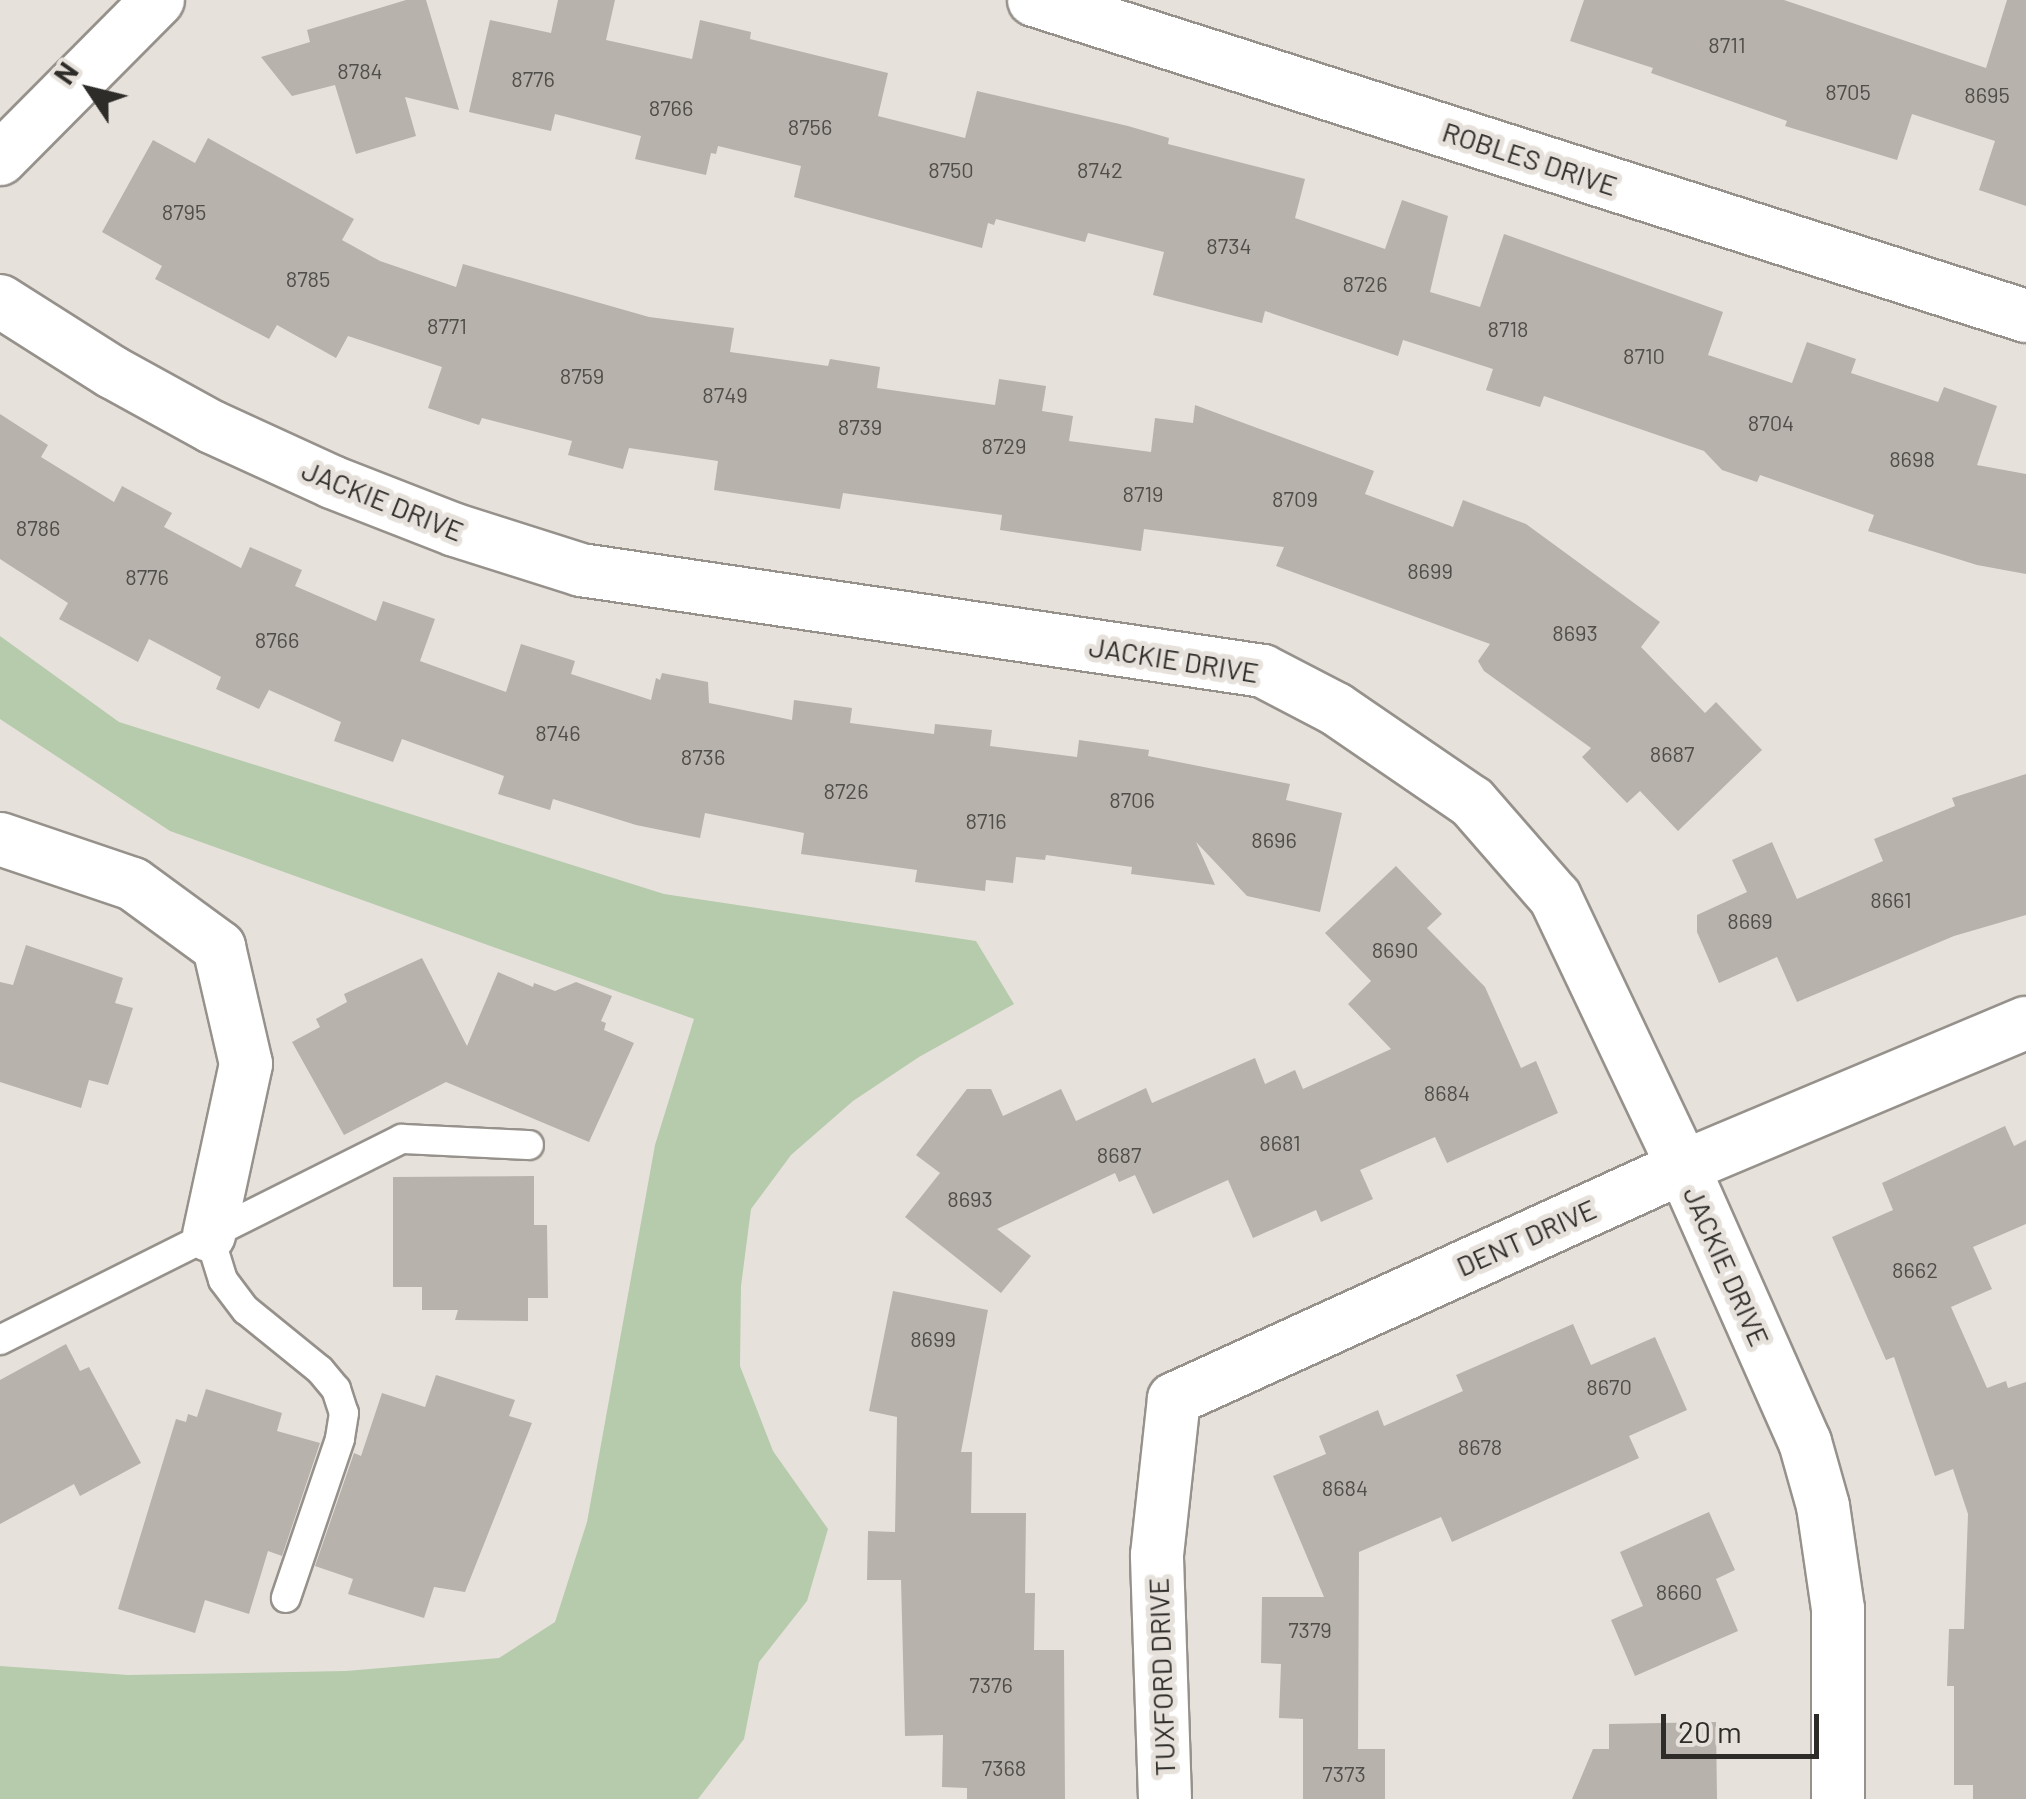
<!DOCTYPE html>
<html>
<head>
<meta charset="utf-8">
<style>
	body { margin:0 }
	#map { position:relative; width:2026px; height:1799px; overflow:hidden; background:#e7e1db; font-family:Barlow,sans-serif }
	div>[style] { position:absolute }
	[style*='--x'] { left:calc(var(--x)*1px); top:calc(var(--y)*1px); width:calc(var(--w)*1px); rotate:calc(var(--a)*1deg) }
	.green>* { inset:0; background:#b5cbac }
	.building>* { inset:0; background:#b7b2ac }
	.roads { filter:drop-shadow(2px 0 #96918b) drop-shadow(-2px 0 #96918b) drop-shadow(0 2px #96918b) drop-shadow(0 -2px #96918b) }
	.lane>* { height:28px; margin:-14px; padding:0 14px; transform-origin:14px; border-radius:14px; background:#fff }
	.street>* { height:52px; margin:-26px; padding:0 26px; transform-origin:26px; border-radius:26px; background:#fff }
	span { translate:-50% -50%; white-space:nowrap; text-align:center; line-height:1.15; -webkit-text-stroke:10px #e7e1db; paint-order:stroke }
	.number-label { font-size:22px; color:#504e4a }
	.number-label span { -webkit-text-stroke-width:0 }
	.street-label { font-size:28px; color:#2e2c29 }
	.north { position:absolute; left:40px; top:40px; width:100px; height:100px; -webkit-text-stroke:8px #e7e1db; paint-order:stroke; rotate:305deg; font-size:28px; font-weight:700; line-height:40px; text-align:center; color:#2e2c29 }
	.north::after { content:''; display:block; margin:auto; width:35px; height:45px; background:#2e2c29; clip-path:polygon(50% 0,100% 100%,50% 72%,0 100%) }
	.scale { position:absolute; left:1661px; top:1714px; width:158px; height:45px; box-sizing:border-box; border:5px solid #2e2c29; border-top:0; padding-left:12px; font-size:30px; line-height:35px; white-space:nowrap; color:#2e2c29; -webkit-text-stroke:8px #e7e1db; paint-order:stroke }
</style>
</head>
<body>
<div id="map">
	<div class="green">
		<i style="clip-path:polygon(0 636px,119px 722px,664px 894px,976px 941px,1014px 1004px,919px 1057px,853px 1101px,791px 1155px,751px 1209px,741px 1286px,740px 1366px,773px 1451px,828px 1529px,807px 1601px,759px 1662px,744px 1739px,698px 1799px,0 1799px,0 1666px,128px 1675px,346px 1671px,499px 1658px,555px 1622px,587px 1522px,655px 1145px,694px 1019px,170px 831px,0 719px)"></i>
	</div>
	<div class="building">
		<i style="clip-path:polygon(406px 0,426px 0,459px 110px,405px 97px,416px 136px,356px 154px,335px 85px,292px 96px,261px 57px,310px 42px,307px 30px)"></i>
		<i style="clip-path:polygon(558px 0,615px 0,606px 40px,692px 59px,700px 20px,751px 32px,750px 39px,888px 73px,878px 116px,965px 138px,977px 91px,1128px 126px,1169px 138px,1168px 144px,1305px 179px,1295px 218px,1385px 249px,1402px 200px,1448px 216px,1430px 292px,1480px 307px,1504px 234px,1723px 312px,1708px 355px,1792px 383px,1807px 342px,1856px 359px,1851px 373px,1938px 402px,1944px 387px,1997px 406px,1977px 465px,2026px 474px,2026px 574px,1977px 565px,1868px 531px,1874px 515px,1760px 475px,1757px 482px,1722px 470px,1704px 451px,1544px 396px,1540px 407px,1486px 390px,1493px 369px,1403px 340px,1398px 356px,1265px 311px,1262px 323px,1153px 295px,1164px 252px,1088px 233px,1085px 242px,996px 219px,994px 225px,988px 223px,982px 248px,794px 197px,801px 166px,718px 146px,716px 154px,711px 153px,706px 175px,635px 159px,641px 136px,555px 114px,551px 131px,469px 112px,490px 20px,551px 33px)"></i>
		<i style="clip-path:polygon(1584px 0,1784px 0,1986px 68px,2007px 0,2026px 0,2026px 206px,1979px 190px,1995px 141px,1912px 114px,1897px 160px,1785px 126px,1787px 121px,1651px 73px,1653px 68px,1570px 41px)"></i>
		<i style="clip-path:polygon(208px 138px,354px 219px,342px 240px,380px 261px,456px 287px,463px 264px,649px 317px,734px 328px,730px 352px,828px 366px,830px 359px,880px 367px,877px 388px,995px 405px,999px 379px,1046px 386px,1042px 411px,1073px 416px,1069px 441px,1151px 452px,1155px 418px,1193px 423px,1195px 405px,1374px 471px,1365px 494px,1453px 527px,1463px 500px,1526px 524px,1660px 622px,1641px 647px,1705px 713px,1716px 702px,1762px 750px,1678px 831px,1640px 791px,1627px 803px,1582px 757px,1591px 748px,1484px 671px,1478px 661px,1490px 644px,1276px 566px,1284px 547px,1144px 529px,1141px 551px,1000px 530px,1002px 515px,843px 493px,840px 509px,714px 490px,718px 461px,629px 448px,623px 469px,568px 455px,572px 441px,482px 418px,479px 425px,428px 408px,442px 367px,348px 336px,336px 358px,277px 325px,269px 339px,155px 279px,162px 266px,102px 232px,153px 140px,195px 163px)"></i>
		<i style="clip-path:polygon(0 414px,48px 445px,41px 457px,114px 502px,122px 486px,172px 513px,164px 527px,241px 568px,250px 547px,302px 570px,295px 586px,376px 621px,383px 601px,435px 619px,420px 661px,506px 692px,521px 644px,575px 661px,571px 674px,651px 700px,656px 678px,660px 680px,662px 673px,708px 682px,709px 703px,792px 720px,794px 700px,852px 708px,850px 723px,934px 734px,935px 724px,992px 730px,990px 746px,1077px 757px,1079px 740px,1149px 750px,1148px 756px,1290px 784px,1286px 800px,1342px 813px,1320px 912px,1247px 896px,1196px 842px,1215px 885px,1131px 874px,1132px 867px,1046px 855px,1045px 860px,1016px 857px,1013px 883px,986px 880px,985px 891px,915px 882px,917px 870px,801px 854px,804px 833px,705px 813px,700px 838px,636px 825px,553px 799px,550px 810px,498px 794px,504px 776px,402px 739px,393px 762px,334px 741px,341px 722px,269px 690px,259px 709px,216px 689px,221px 677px,149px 639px,138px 662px,59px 619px,68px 603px,0 559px)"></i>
		<i style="clip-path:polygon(2026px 774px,2026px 915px,1954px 936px,1797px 1002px,1777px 957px,1719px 983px,1697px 932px,1697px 915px,1747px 892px,1732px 860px,1772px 842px,1797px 899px,1883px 861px,1874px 839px,1955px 806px,1952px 798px)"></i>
		<i style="clip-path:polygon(1396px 866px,1442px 914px,1427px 928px,1485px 987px,1521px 1068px,1536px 1061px,1558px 1113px,1447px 1163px,1435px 1137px,1360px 1170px,1373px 1199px,1321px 1222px,1316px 1210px,1253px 1238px,1228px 1180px,1153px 1214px,1135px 1175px,1119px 1182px,1115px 1173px,997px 1229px,1031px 1256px,1001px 1293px,905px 1217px,940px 1173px,916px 1155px,967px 1089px,991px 1089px,1003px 1116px,1061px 1089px,1076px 1121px,1146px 1088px,1152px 1103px,1255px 1058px,1265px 1084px,1295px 1070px,1303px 1089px,1391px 1049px,1348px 1004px,1371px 981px,1325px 933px)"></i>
		<i style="clip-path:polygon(26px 945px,123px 978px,115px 1003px,133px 1008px,108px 1085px,89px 1080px,81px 1108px,0 1082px,0 982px,13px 985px)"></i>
		<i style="clip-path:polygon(422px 958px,467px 1046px,498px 972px,533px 987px,534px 983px,555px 991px,576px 982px,612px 996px,601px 1021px,606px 1023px,604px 1030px,634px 1043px,589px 1142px,446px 1082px,344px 1135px,292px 1042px,320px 1027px,316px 1019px,347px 1002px,344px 994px)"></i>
		<i style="clip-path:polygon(2005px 1126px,2014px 1146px,2026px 1140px,2026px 1224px,1973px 1247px,1992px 1289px,1951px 1307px,1987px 1388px,2006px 1381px,2008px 1388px,2026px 1382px,2026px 1799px,1973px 1799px,1973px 1785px,1954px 1785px,1954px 1686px,1947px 1686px,1949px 1629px,1964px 1629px,1968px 1514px,1953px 1469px,1935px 1476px,1894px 1357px,1886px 1360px,1832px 1237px,1893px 1210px,1882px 1183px)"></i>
		<i style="clip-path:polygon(534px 1176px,534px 1225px,547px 1225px,548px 1298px,528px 1298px,528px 1321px,455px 1320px,458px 1310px,422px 1310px,422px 1287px,393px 1287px,393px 1177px)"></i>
		<i style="clip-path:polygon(893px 1291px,988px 1310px,961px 1452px,972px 1452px,971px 1513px,1026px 1513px,1025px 1593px,1035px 1593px,1034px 1650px,1064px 1650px,1065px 1799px,967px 1799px,967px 1788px,942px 1787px,943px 1735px,905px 1736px,901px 1580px,867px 1580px,868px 1531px,895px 1532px,897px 1417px,869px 1411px)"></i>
		<i style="clip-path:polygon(1573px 1324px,1591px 1365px,1655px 1337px,1687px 1410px,1629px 1436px,1639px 1458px,1452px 1542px,1441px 1517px,1359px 1552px,1358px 1749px,1385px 1749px,1385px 1799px,1303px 1799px,1303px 1719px,1279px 1718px,1281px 1664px,1261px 1663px,1262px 1597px,1324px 1597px,1273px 1476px,1326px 1454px,1319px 1436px,1378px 1410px,1384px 1426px,1463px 1391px,1456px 1375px)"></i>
		<i style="clip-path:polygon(66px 1344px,80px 1371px,89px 1367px,141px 1463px,80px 1496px,74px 1484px,0 1524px,0 1380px)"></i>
		<i style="clip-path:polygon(436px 1375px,515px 1400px,509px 1416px,532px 1423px,465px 1592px,434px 1587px,424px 1618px,348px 1594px,353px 1579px,315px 1566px,354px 1453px,361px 1456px,382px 1393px,425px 1407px)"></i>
		<i style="clip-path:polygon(206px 1389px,282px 1413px,277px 1431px,320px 1443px,282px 1556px,268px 1551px,249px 1614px,205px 1600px,195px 1633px,118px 1609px,176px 1419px,186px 1422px,188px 1414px,197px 1417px)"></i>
		<i style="clip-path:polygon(1709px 1512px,1735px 1570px,1716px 1579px,1738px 1631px,1635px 1676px,1611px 1620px,1643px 1606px,1620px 1552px)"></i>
		<i style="clip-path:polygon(1716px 1722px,1717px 1799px,1572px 1799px,1593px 1749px,1609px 1749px,1609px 1724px)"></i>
	</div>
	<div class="roads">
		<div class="lane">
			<i style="--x:209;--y:1235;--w:47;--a:72.7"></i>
			<i style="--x:223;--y:1280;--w:38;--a:53"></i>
			<i style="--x:246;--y:1310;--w:95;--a:39"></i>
			<i style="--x:320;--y:1370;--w:25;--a:50"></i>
			<i style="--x:336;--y:1389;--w:25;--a:72"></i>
			<i style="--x:344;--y:1413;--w:26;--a:99"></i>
			<i style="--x:340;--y:1439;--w:168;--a:108.8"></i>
			<i style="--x:0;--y:1340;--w:449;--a:-26.6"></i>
			<i style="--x:402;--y:1139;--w:127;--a:2.7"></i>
		</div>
		<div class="street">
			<i style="--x:1034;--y:0;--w:1041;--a:17.67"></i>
			<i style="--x:0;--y:159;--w:224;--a:-45.2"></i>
			<i style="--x:0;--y:301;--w:133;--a:32.4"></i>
			<i style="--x:112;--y:372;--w:114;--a:28.8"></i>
			<i style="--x:212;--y:427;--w:132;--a:24.6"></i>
			<i style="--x:332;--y:482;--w:132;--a:21.3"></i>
			<i style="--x:455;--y:530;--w:132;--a:17.6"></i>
			<i style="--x:581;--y:570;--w:689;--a:8.42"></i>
			<i style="--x:1263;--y:671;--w:82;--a:27.5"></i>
			<i style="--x:1336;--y:709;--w:165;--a:34.4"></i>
			<i style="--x:1472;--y:802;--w:126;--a:48.9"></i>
			<i style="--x:1555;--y:897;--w:299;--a:64.6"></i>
			<i style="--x:1683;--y:1167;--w:301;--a:66.1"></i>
			<i style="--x:1805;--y:1442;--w:66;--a:74.3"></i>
			<i style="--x:1823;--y:1506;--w:104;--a:81.7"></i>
			<i style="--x:1838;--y:1609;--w:190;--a:90"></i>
			<i style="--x:0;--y:839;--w:140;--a:18.7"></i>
			<i style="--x:133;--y:884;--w:107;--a:36.2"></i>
			<i style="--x:219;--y:947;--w:120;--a:77"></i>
			<i style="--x:246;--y:1064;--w:175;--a:102.2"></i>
			<i style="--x:1165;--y:1799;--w:244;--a:-91.9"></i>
			<i style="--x:1157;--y:1555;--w:157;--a:-83.8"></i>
			<i style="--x:1174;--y:1399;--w:559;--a:-24.5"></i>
			<i style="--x:1683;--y:1167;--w:372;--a:-22.8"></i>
		</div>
	</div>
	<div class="number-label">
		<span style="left:1727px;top:45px">8711</span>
		<span style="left:360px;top:71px">8784</span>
		<span style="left:533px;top:79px">8776</span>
		<span style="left:1848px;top:92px">8705</span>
		<span style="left:1987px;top:95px">8695</span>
		<span style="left:671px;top:108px">8766</span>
		<span style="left:810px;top:127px">8756</span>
		<span style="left:951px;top:170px">8750</span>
		<span style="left:1100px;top:170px">8742</span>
		<span style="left:184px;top:212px">8795</span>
		<span style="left:1229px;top:246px">8734</span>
		<span style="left:308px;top:279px">8785</span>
		<span style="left:1365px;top:284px">8726</span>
		<span style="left:447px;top:326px">8771</span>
		<span style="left:1508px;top:329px">8718</span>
		<span style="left:1644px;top:356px">8710</span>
		<span style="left:582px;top:376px">8759</span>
		<span style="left:725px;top:395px">8749</span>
		<span style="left:1771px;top:423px">8704</span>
		<span style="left:860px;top:427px">8739</span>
		<span style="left:1004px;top:446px">8729</span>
		<span style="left:1912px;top:459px">8698</span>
		<span style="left:1143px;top:494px">8719</span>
		<span style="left:1295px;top:499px">8709</span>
		<span style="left:38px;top:528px">8786</span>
		<span style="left:1430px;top:571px">8699</span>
		<span style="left:147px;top:577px">8776</span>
		<span style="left:1575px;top:633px">8693</span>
		<span style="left:277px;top:640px">8766</span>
		<span style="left:558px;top:733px">8746</span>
		<span style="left:1672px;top:754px">8687</span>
		<span style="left:703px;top:757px">8736</span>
		<span style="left:846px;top:791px">8726</span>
		<span style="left:1132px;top:800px">8706</span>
		<span style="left:986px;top:821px">8716</span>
		<span style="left:1274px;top:840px">8696</span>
		<span style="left:1891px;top:900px">8661</span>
		<span style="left:1750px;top:921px">8669</span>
		<span style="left:1395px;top:950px">8690</span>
		<span style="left:1447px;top:1093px">8684</span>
		<span style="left:1280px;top:1143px">8681</span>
		<span style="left:1119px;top:1155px">8687</span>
		<span style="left:970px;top:1199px">8693</span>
		<span style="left:1915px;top:1270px">8662</span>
		<span style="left:933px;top:1339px">8699</span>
		<span style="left:1609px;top:1387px">8670</span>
		<span style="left:1480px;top:1447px">8678</span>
		<span style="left:1345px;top:1488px">8684</span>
		<span style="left:1679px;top:1592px">8660</span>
		<span style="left:1310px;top:1630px">7379</span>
		<span style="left:991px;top:1685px">7376</span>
		<span style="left:1004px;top:1768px">7368</span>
		<span style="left:1344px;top:1774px">7373</span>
	</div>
	<div class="street-label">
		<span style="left:1530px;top:158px;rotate:18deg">ROBLES DRIVE</span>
		<span style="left:383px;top:500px;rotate:22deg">JACKIE DRIVE</span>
		<span style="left:1174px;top:659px;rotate:9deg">JACKIE DRIVE</span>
		<span style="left:1526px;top:1237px;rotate:-24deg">DENT DRIVE</span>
		<span style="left:1727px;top:1266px;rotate:66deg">JACKIE DRIVE</span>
		<span style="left:1161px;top:1677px;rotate:-92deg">TUXFORD DRIVE</span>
	</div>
	<div class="north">N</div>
	<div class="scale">20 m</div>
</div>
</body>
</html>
